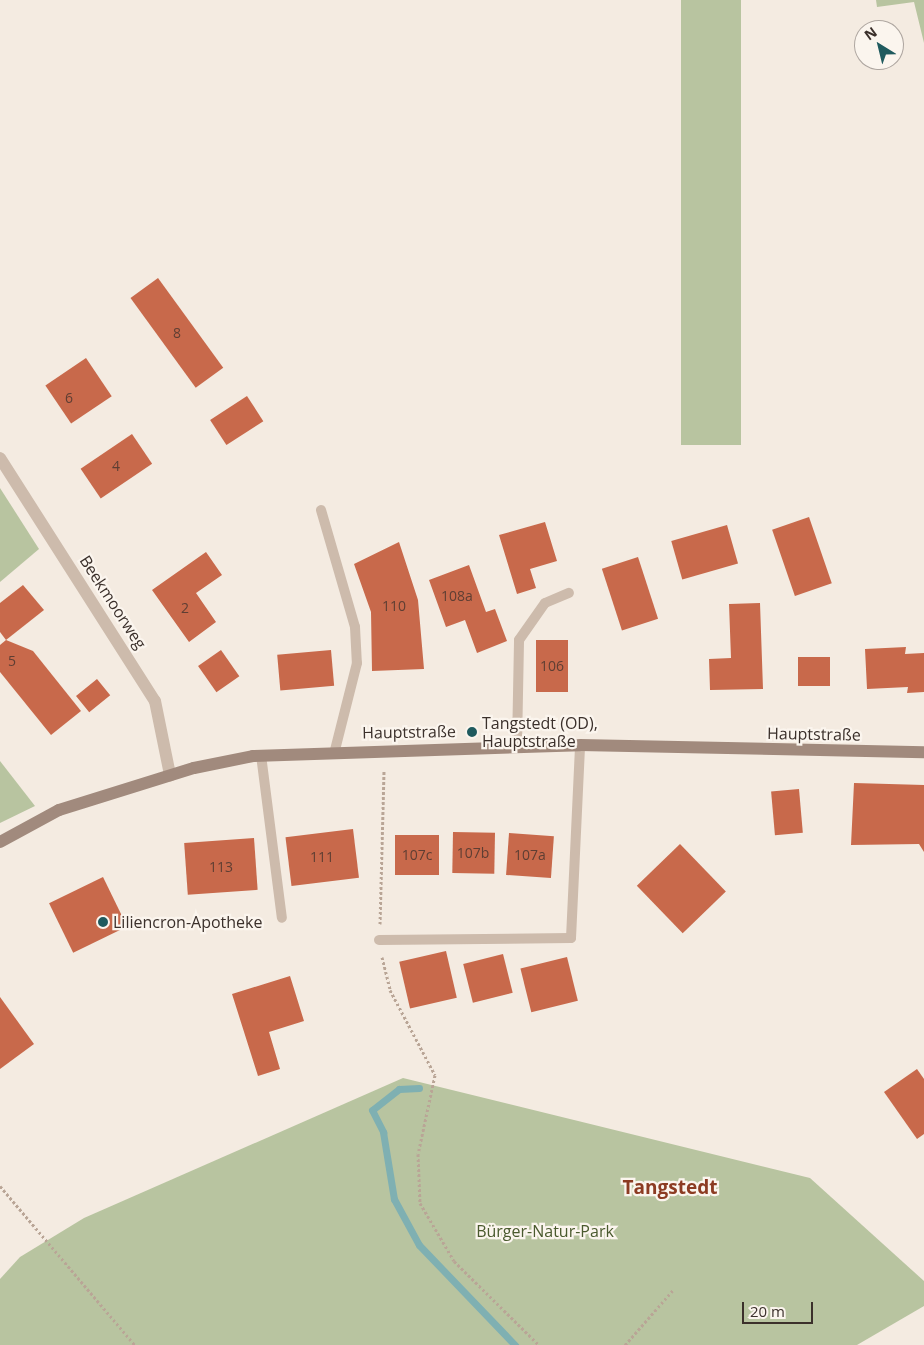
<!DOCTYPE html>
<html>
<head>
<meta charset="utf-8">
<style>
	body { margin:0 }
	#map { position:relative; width:924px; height:1345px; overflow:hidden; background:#f4ebe1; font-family:"Open Sans",sans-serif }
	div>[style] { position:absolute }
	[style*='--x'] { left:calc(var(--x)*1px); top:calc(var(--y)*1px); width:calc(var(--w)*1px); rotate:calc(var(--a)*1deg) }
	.green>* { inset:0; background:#b8c4a0; transform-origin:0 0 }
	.stream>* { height:7px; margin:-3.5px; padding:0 3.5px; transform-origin:3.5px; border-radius:3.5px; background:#7fb0b2 }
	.building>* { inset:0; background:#c8694b; transform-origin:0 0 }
	.path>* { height:3px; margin-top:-1.5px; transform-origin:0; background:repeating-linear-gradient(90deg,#b9a596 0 2.5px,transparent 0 5px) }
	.lane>* { height:10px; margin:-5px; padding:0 5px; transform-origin:5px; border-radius:5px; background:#cdbbac }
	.street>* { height:12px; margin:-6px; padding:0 6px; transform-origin:6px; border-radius:6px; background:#cdbbac }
	.secondary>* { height:12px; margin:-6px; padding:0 6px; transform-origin:6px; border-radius:6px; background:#a18a7d }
	.dots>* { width:14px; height:14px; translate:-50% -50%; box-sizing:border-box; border:2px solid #fbf5ee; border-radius:50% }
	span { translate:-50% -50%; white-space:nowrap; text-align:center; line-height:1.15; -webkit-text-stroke:4.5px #fbf5ee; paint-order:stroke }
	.number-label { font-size:14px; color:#5e3e33 }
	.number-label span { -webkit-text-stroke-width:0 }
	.street-label { font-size:16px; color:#3b302b }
	.poi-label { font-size:16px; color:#3b302b }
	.left { translate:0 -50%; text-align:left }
	.park-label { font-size:16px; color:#4a5a2e }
	.quarter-label { font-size:19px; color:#8c3b22; font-weight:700 }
	.north { position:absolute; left:854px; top:20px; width:50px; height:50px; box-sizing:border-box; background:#fbf5ee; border:1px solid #aea6a0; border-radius:50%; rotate:324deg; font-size:14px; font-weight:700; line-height:20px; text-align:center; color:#3b302b }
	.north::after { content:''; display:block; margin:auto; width:18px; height:22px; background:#1f5a5e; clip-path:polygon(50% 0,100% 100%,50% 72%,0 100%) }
	.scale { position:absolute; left:742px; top:1302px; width:71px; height:22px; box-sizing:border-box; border:2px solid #3b302b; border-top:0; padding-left:6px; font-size:15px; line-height:18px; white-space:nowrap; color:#3b302b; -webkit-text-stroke:4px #fbf5ee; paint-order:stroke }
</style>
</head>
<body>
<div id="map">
	<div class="green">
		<i style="left:681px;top:0;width:60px;height:445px"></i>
		<i style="clip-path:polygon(876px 0,924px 0,924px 43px,914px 2px,877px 7px)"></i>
		<i style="clip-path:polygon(0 488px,39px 549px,0 582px)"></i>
		<i style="clip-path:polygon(0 761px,35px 806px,0 823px)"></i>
		<i style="clip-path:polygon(403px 1078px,810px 1178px,924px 1281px,924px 1306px,857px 1345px,0 1345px,0 1279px,20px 1257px,84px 1218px)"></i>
	</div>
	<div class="stream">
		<i style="--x:419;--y:1088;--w:20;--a:177"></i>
		<i style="--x:399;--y:1089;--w:34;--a:142"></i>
		<i style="--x:372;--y:1110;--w:25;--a:63"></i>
		<i style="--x:383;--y:1132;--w:68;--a:80.7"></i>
		<i style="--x:394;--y:1199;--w:52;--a:61.5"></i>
		<i style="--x:419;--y:1245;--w:139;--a:46.2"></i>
	</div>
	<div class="building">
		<i style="left:158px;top:278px;width:111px;height:34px;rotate:54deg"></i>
		<i style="left:86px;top:358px;width:46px;height:49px;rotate:56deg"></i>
		<i style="left:247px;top:396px;width:30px;height:44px;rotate:57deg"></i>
		<i style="left:132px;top:434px;width:36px;height:62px;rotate:56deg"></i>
		<i style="left:809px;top:517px;width:70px;height:39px;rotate:71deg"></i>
		<i style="clip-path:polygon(545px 522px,557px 561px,530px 569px,536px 588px,517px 594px,499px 535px)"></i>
		<i style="left:727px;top:525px;width:40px;height:58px;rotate:74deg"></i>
		<i style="clip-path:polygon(399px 542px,418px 600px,424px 669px,372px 671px,371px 612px,354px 564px)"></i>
		<i style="clip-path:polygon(206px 552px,222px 575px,196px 593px,216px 622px,189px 642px,152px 590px)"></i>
		<i style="left:638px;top:557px;width:65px;height:38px;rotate:72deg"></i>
		<i style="clip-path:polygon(469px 565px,486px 612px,495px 609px,507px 641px,477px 653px,465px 620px,446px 627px,429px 580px)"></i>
		<i style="clip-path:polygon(23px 585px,44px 610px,6px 640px,0 632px,0 603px)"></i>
		<i style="clip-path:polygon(760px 603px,763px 689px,710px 690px,709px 659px,731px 658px,729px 604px)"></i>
		<i style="clip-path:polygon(6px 640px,33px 651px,81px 711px,51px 735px,0 672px,0 645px)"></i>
		<i style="left:536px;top:640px;width:32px;height:52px"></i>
		<i style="clip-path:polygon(906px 647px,905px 654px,924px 653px,924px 692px,907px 693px,908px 687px,867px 689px,865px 649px)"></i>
		<i style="left:221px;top:650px;width:32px;height:28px;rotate:55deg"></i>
		<i style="left:331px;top:650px;width:36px;height:54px;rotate:85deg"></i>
		<i style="left:798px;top:657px;width:32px;height:29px"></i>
		<i style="left:97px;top:679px;width:21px;height:27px;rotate:51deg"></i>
		<i style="clip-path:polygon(854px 783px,924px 785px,924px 852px,919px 844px,851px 845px)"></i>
		<i style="left:799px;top:789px;width:44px;height:28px;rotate:85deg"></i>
		<i style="left:353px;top:829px;width:49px;height:68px;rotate:83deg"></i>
		<i style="left:453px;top:832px;width:42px;height:41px;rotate:1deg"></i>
		<i style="left:509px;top:833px;width:45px;height:42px;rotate:4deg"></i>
		<i style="left:395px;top:835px;width:44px;height:40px"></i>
		<i style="left:254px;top:838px;width:52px;height:70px;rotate:86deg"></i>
		<i style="left:680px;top:844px;width:66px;height:60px;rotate:46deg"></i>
		<i style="left:103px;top:877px;width:55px;height:60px;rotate:64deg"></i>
		<i style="left:446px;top:951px;width:48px;height:48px;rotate:77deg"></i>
		<i style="left:503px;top:954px;width:40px;height:41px;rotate:76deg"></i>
		<i style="left:567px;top:957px;width:45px;height:48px;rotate:76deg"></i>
		<i style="clip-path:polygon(290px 976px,304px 1021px,269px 1032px,280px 1069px,258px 1076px,232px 994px)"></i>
		<i style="clip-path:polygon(0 997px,34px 1044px,0 1069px)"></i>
		<i style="clip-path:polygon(917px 1069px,924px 1079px,924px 1134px,917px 1139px,884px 1092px)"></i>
	</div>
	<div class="path">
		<i style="--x:380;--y:924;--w:154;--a:-88.5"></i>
		<i style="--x:382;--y:957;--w:34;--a:76"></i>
		<i style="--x:390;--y:990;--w:96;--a:62.1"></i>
		<i style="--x:435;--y:1075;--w:81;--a:102.1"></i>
		<i style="--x:418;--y:1154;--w:49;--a:87.7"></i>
		<i style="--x:420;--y:1203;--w:67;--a:59.6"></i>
		<i style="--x:454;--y:1261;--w:120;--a:44.7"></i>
		<i style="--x:0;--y:1186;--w:209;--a:49.7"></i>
		<i style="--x:625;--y:1345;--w:74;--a:-48.8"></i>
	</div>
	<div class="lane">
		<i style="--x:321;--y:510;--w:122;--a:73.8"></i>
		<i style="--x:355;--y:627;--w:36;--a:87"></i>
		<i style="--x:357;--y:663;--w:90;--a:104.2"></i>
		<i style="--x:517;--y:746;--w:106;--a:-88.9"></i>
		<i style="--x:519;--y:640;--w:45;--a:-54.9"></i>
		<i style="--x:545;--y:603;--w:26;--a:-23"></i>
		<i style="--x:261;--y:755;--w:164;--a:82.7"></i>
		<i style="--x:379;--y:940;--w:192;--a:-0.6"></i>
		<i style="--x:571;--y:938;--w:193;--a:-87.3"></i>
	</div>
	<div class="street">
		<i style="--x:0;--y:458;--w:288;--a:57.5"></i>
		<i style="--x:155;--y:701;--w:76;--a:78.5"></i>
	</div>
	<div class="secondary">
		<i style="--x:0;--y:842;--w:67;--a:-28.5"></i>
		<i style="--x:59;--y:810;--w:141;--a:-17.3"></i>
		<i style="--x:194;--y:768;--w:60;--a:-11.5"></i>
		<i style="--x:253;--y:756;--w:327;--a:-1.9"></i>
		<i style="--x:580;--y:745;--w:344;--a:1.2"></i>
	</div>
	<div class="dots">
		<i style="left:472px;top:732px;background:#1f5a5e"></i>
		<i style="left:103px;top:922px;background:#1f5a5e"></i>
	</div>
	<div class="number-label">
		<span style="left:177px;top:333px">8</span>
		<span style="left:69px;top:398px">6</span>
		<span style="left:116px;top:466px">4</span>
		<span style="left:457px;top:596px">108a</span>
		<span style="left:394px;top:606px">110</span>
		<span style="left:185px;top:608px">2</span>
		<span style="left:12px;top:661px">5</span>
		<span style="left:552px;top:666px">106</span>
		<span style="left:473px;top:853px">107b</span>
		<span style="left:417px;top:855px">107c</span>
		<span style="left:530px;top:855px">107a</span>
		<span style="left:322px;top:857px">111</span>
		<span style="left:221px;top:867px">113</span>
	</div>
	<div class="street-label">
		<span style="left:113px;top:602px;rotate:57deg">Beekmoorweg</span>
		<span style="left:409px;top:732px;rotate:-1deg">Hauptstraße</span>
		<span style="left:814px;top:734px;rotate:1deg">Hauptstraße</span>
	</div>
	<div class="poi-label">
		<span class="left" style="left:482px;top:732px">Tangstedt (OD),<br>Hauptstraße</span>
		<span class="left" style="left:113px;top:922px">Liliencron-Apotheke</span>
	</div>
	<div class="park-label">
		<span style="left:545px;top:1231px">Bürger-Natur-Park</span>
	</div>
	<div class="quarter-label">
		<span style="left:670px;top:1188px">Tangstedt</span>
	</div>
	<div class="north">N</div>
	<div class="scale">20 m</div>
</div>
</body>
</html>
